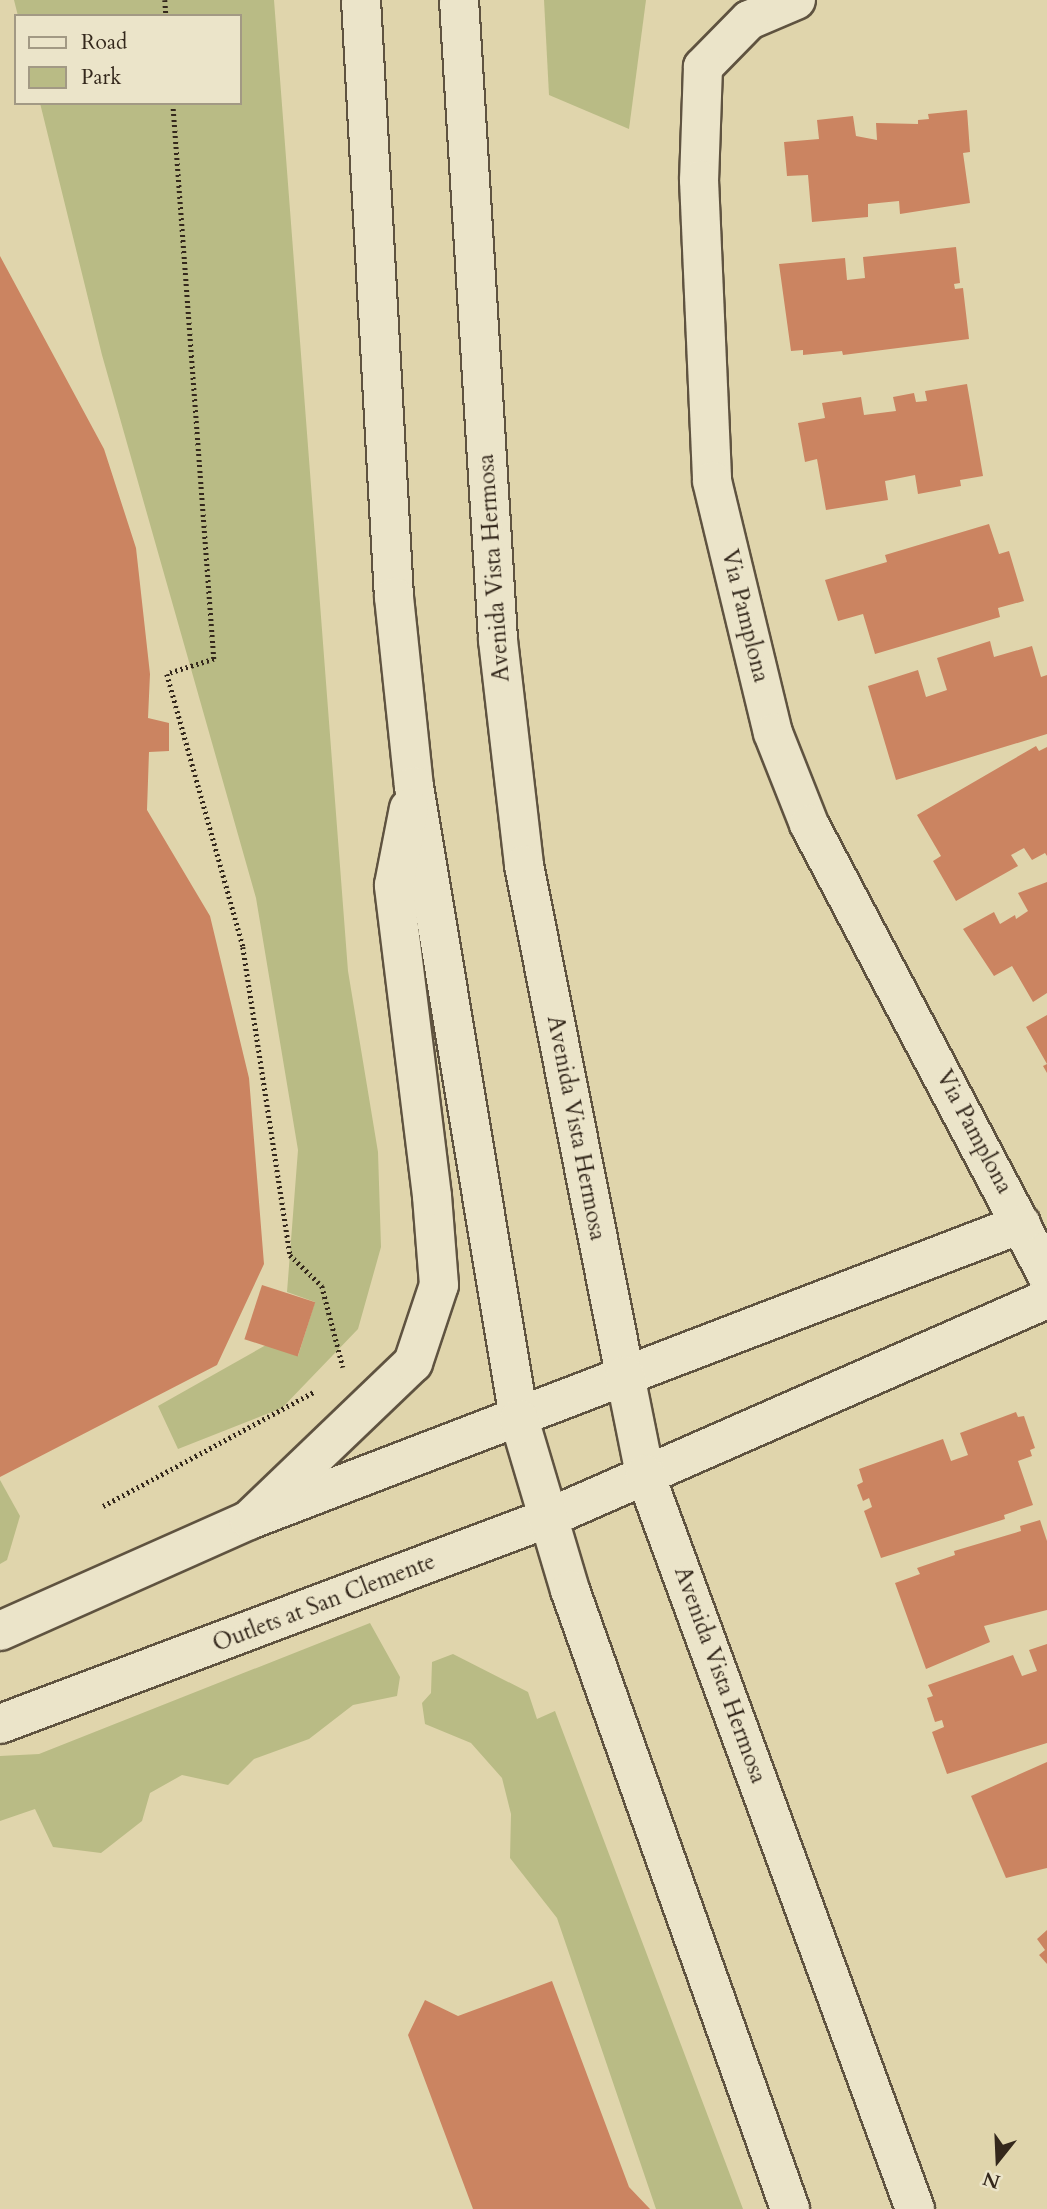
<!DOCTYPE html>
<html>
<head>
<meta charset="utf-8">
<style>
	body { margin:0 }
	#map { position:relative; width:1047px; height:2209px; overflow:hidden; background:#e0d5ac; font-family:Cardo,serif }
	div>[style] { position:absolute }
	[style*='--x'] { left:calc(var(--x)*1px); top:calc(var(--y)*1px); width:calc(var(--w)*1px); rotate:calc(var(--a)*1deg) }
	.green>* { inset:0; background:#b9bb85 }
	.building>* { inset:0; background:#cb8461; transform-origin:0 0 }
	.path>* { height:4.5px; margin-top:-2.25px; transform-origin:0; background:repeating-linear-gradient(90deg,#34281c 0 2px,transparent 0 5.5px) }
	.roads { filter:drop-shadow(2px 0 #5f5340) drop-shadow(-2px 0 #5f5340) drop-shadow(0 2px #5f5340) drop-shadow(0 -2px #5f5340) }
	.minor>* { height:38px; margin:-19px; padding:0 19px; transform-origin:19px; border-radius:19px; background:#ebe4c9 }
	.secondary>* { height:38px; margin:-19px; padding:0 19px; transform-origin:19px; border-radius:19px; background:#ebe4c9 }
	span { translate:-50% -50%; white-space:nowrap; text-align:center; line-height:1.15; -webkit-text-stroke:7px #ebe4c9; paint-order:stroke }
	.street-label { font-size:23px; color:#34281c }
	.legend { position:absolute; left:14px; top:14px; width:228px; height:91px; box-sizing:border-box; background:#ebe4c9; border:2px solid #a29984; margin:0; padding:9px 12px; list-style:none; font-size:21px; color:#34281c }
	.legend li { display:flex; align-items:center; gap:14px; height:35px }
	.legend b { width:35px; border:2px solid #a29984 }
	.north { position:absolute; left:963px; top:2125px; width:70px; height:70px; -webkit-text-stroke:5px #ebe4c9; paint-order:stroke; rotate:198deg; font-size:19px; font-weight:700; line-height:28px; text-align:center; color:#34281c }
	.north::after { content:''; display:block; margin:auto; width:24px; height:32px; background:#34281c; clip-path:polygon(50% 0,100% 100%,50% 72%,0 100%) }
</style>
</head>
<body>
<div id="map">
	<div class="green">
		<i style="clip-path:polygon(14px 0,274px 0,348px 971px,378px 1152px,381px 1247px,358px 1329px,282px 1408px,178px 1449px,158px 1406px,266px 1345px,298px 1356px,315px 1302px,287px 1292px,298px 1150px,256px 898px,102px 355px,40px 103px,240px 103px,240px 16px,18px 16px)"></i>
		<i style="clip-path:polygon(544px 0,646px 0,629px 129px,549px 95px)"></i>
		<i style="clip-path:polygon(0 1480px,20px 1516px,7px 1560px,0 1564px)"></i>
		<i style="clip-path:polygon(370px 1623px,400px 1677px,397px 1696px,353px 1705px,309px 1739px,254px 1759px,228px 1785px,182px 1775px,150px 1793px,142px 1821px,101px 1853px,53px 1847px,35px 1809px,0 1821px,0 1756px,39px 1754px)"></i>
		<i style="clip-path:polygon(453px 1654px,528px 1692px,537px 1719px,555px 1711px,743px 2209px,656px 2209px,557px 1918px,510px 1858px,511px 1814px,502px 1778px,471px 1743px,425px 1724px,422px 1703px,431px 1693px,432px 1662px)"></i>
	</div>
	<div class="building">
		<i style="clip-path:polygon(967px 110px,970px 152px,963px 153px,970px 203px,900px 214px,899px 201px,868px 204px,868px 217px,812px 222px,808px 175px,787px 176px,784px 142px,819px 139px,817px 120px,853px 116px,856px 136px,877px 140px,876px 123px,918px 124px,918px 120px,929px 119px,928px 114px)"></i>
		<i style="clip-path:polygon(956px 247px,960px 283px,954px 284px,955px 289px,963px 288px,969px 339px,843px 355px,842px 351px,803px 355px,803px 350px,791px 351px,779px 264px,845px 258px,847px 280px,865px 278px,863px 257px)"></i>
		<i style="clip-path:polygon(0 256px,104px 449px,136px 548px,150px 674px,148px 718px,169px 723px,169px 751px,149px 752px,147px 810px,210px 916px,249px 1078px,264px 1264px,217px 1365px,0 1477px)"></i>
		<i style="clip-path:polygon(967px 384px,983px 476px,960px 480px,961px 486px,918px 494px,915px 475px,885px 481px,888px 500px,826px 510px,817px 459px,805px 462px,798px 423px,825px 418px,822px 403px,861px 397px,864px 415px,896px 411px,893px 397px,914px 393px,916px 402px,927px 401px,925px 391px)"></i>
		<i style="clip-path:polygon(989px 524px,999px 554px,1009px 551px,1024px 601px,998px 608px,1000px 617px,875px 654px,863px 614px,838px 621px,825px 580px,887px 562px,885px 555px)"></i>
		<i style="clip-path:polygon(990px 641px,994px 657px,1032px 646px,1041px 677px,1047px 675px,1047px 734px,896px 780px,868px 686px,918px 670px,926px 697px,947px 690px,937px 658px)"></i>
		<i style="clip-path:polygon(1036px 746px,1039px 751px,1047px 747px,1047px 856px,1045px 853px,1032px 860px,1024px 848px,1011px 855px,1018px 866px,956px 901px,933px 861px,941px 856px,917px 815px)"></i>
		<i style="clip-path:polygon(1047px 882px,1047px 993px,1033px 1002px,1012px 966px,994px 976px,963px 929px,994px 912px,1000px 924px,1015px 915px,1016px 919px,1028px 911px,1018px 893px)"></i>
		<i style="clip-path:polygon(1047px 1015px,1047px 1073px,1043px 1066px,1047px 1064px,1026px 1027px)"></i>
		<i style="left:262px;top:1285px;width:56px;height:57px;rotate:18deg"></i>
		<i style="clip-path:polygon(1016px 1412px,1018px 1417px,1024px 1416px,1035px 1448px,1030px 1450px,1032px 1456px,1018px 1461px,1033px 1505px,1004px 1515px,1005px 1519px,881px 1558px,864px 1511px,872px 1507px,869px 1498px,863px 1501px,857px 1485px,863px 1482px,859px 1469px,943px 1439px,951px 1461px,968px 1455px,960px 1433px)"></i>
		<i style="clip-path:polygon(1040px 1520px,1047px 1541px,1047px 1610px,984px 1626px,990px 1642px,926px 1669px,895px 1583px,920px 1574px,917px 1568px,955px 1555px,954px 1551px,1021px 1531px,1020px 1526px)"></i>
		<i style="clip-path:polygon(1047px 1644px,1047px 1743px,947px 1774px,932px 1732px,944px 1727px,942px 1720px,935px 1722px,927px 1698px,933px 1696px,928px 1685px,1013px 1655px,1022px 1676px,1037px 1671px,1029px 1650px)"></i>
		<i style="clip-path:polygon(1047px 1762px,1047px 1868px,1006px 1878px,971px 1796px)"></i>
		<i style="clip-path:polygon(1047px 1930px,1047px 1964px,1039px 1955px,1045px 1950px,1037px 1939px)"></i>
		<i style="clip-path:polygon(552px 1981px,629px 2187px,650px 2209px,473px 2209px,408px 2035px,425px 2000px,458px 2016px)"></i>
	</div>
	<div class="path">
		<i style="--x:165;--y:0;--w:16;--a:86"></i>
		<i style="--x:173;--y:103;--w:558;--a:85.78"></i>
		<i style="--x:214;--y:659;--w:49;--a:162.3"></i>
		<i style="--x:167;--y:674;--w:283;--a:74.4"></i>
		<i style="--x:243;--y:947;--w:312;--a:81.3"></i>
		<i style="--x:290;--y:1255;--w:45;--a:44.1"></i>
		<i style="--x:322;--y:1286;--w:84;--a:75.5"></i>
		<i style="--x:103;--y:1506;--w:240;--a:-28.4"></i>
	</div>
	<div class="roads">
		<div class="minor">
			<i style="--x:796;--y:0;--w:51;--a:156.9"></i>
			<i style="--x:749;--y:20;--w:66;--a:134.4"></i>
			<i style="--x:703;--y:67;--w:113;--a:92"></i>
			<i style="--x:699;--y:180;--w:301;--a:87.5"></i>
			<i style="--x:712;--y:481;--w:259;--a:76.4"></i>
			<i style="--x:773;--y:733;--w:98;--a:68.4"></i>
			<i style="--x:809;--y:824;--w:510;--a:62.18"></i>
			<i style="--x:0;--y:1631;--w:273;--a:-24"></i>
			<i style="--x:249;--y:1520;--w:827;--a:-20.98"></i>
			<i style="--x:0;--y:1724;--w:585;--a:-20.6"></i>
			<i style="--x:548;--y:1518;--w:545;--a:-23.7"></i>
		</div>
		<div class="secondary">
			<i style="--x:361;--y:0;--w:598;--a:86.84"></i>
			<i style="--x:394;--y:597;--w:190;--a:84"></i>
			<i style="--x:414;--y:786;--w:642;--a:80.58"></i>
			<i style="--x:519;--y:1419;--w:178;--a:73.4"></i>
			<i style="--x:570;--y:1590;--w:657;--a:70.43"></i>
			<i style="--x:459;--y:0;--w:641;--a:86.51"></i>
			<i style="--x:498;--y:640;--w:226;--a:83.4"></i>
			<i style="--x:524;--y:865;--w:520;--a:78.8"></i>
			<i style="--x:625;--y:1375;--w:101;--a:78.6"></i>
			<i style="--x:645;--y:1474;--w:783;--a:69.83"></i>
			<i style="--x:249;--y:1520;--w:227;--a:-43.8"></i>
			<i style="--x:413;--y:1363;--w:82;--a:-71.6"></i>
			<i style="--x:439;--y:1285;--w:89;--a:-94.5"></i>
			<i style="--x:432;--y:1196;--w:313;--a:-97"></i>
			<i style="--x:394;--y:885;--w:78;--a:-79"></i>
		</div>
	</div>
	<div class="street-label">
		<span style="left:494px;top:568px;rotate:-94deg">Avenida Vista Hermosa</span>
		<span style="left:745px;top:616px;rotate:76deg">Via Pamplona</span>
		<span style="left:576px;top:1128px;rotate:79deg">Avenida Vista Hermosa</span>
		<span style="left:974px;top:1132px;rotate:62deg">Via Pamplona</span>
		<span style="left:324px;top:1603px;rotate:-21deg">Outlets at San Clemente</span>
		<span style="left:720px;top:1675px;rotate:70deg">Avenida Vista Hermosa</span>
	</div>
	<ul class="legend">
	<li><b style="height:9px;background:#ebe4c9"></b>Road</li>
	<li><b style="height:19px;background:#b9bb85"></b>Park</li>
	</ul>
	<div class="north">N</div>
</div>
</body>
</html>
